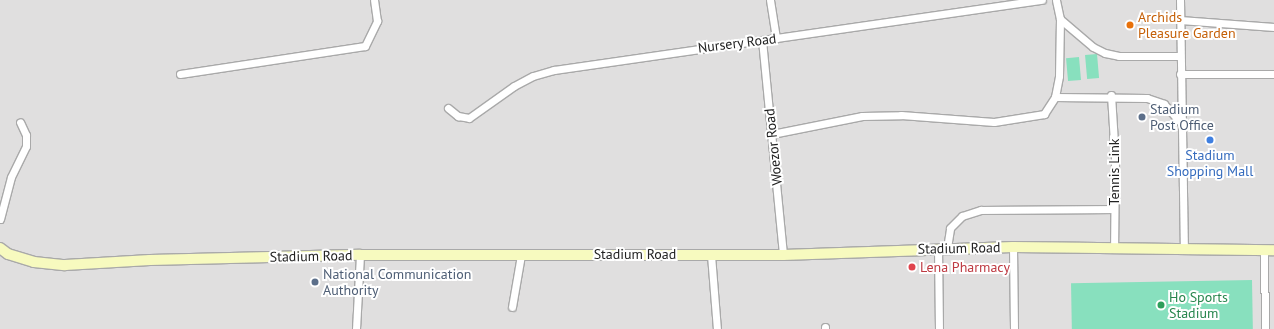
<!DOCTYPE html>
<html>
<head>
<meta charset="utf-8">
<style>
	body { margin:0 }
	#map { position:relative; width:1274px; height:329px; overflow:hidden; background:#f2efe9; font-family:"PT Sans",sans-serif }
	div>[style] { position:absolute }
	[style*='--x'] { left:calc(var(--x)*1px); top:calc(var(--y)*1px); width:calc(var(--w)*1px); rotate:calc(var(--a)*1deg) }
	.residential>* { inset:0; background:#e0dfdf; transform-origin:0 0 }
	.pitch>* { inset:0; background:#88e0be; transform-origin:0 0 }
	.roads { filter:drop-shadow(1px 0 #a9a9a9) drop-shadow(-1px 0 #a9a9a9) drop-shadow(0 1px #a9a9a9) drop-shadow(0 -1px #a9a9a9) }
	.minor>* { height:7px; margin:-3.5px; padding:0 3.5px; transform-origin:3.5px; border-radius:3.5px; background:#fff }
	.secondary>* { height:10px; margin:-5px; padding:0 5px; transform-origin:5px; border-radius:5px; background:#f7fabf }
	.dots>* { width:11px; height:11px; translate:-50% -50%; box-sizing:border-box; border:2px solid #fff; border-radius:50% }
	span { translate:-50% -50%; white-space:nowrap; text-align:center; line-height:1.15; -webkit-text-stroke:4px #fff; paint-order:stroke }
	.food-label { font-size:14px; color:#c56008 }
	.left { translate:0 -50%; text-align:left }
	.street-label { font-size:14px; color:#222 }
	.service-label { font-size:14px; color:#4e5e75 }
	.shop-label { font-size:14px; color:#366cbe }
	.health-label { font-size:14px; color:#be3a42 }
	.leisure-label { font-size:14px; color:#27864d }
</style>
</head>
<body>
<div id="map">
	<div class="residential">
		<i style="left:0;top:0;width:1274px;height:329px"></i>
	</div>
	<div class="pitch">
		<i style="left:1097px;top:54px;width:24px;height:12px;rotate:85deg"></i>
		<i style="left:1079px;top:57px;width:23px;height:13px;rotate:85deg"></i>
		<i style="left:1252px;top:280px;width:49px;height:181px;rotate:89deg"></i>
	</div>
	<div class="roads">
		<div class="minor">
			<i style="--x:770;--y:0;--w:39;--a:81"></i>
			<i style="--x:1180;--y:0;--w:248;--a:89.1"></i>
			<i style="--x:1060;--y:19;--w:43;--a:40.3"></i>
			<i style="--x:1093;--y:47;--w:13;--a:27"></i>
			<i style="--x:1105;--y:53;--w:14;--a:12"></i>
			<i style="--x:1119;--y:56;--w:61;--a:0"></i>
			<i style="--x:1180;--y:20;--w:94;--a:4.3"></i>
			<i style="--x:762;--y:40;--w:216;--a:84.4"></i>
			<i style="--x:180;--y:74;--w:187;--a:-8.6"></i>
			<i style="--x:365;--y:46;--w:28;--a:-64"></i>
			<i style="--x:377;--y:21;--w:21;--a:-98"></i>
			<i style="--x:1180;--y:74;--w:94;--a:0"></i>
			<i style="--x:1111;--y:95;--w:64;--a:86.4"></i>
			<i style="--x:1115;--y:159;--w:89;--a:90.6"></i>
			<i style="--x:1055;--y:97;--w:92;--a:0.6"></i>
			<i style="--x:1147;--y:98;--w:18;--a:19"></i>
			<i style="--x:1164;--y:104;--w:25;--a:48"></i>
			<i style="--x:448;--y:108;--w:13;--a:39"></i>
			<i style="--x:458;--y:116;--w:11;--a:10"></i>
			<i style="--x:469;--y:118;--w:55;--a:-35.4"></i>
			<i style="--x:514;--y:86;--w:21;--a:-28"></i>
			<i style="--x:533;--y:76;--w:22;--a:-16"></i>
			<i style="--x:554;--y:70;--w:493;--a:-8.2"></i>
			<i style="--x:772;--y:134;--w:92;--a:-11.3"></i>
			<i style="--x:862;--y:116;--w:39;--a:-1"></i>
			<i style="--x:901;--y:115;--w:93;--a:4.3"></i>
			<i style="--x:994;--y:122;--w:51;--a:-9.1"></i>
			<i style="--x:1044;--y:114;--w:20;--a:-57"></i>
			<i style="--x:1055;--y:97;--w:21;--a:-79"></i>
			<i style="--x:1059;--y:76;--w:57;--a:-89"></i>
			<i style="--x:1060;--y:19;--w:19;--a:-102"></i>
			<i style="--x:0;--y:219;--w:43;--a:-75.3"></i>
			<i style="--x:11;--y:177;--w:34;--a:-64"></i>
			<i style="--x:26;--y:146;--w:11;--a:-90"></i>
			<i style="--x:26;--y:135;--w:14;--a:-115"></i>
			<i style="--x:1013;--y:247;--w:82;--a:89.3"></i>
			<i style="--x:938;--y:248;--w:81;--a:89.3"></i>
			<i style="--x:947;--y:248;--w:20;--a:-81"></i>
			<i style="--x:950;--y:228;--w:17;--a:-45"></i>
			<i style="--x:962;--y:216;--w:20;--a:-18"></i>
			<i style="--x:981;--y:210;--w:133;--a:-0.4"></i>
			<i style="--x:1264;--y:250;--w:79;--a:89.3"></i>
			<i style="--x:711;--y:255;--w:74;--a:85.4"></i>
			<i style="--x:512;--y:307;--w:53;--a:-80.2"></i>
			<i style="--x:356;--y:329;--w:74;--a:-86.9"></i>
			<i style="--x:825;--y:329;--w:2;--a:-90"></i>
		</div>
		<div class="secondary">
			<i style="--x:0;--y:248;--w:10;--a:37"></i>
			<i style="--x:8;--y:254;--w:27;--a:17"></i>
			<i style="--x:34;--y:262;--w:31;--a:6"></i>
			<i style="--x:65;--y:265;--w:85;--a:-3.4"></i>
			<i style="--x:150;--y:260;--w:210;--a:-1.4"></i>
			<i style="--x:360;--y:255;--w:423;--a:0"></i>
			<i style="--x:783;--y:255;--w:230;--a:-2"></i>
			<i style="--x:1013;--y:247;--w:261;--a:0.7"></i>
		</div>
	</div>
	<div class="dots">
		<i style="left:1130px;top:25px;background:#e8710a"></i>
		<i style="left:1142px;top:117px;background:#5c6f8a"></i>
		<i style="left:1210px;top:140px;background:#3f7fe0"></i>
		<i style="left:912px;top:267px;background:#e0444e"></i>
		<i style="left:315px;top:282px;background:#5c6f8a"></i>
		<i style="left:1161px;top:305px;background:#2e9e5b"></i>
	</div>
	<div class="food-label">
		<span class="left" style="left:1138px;top:25px">Archids<br>Pleasure Garden</span>
	</div>
	<div class="street-label">
		<span style="left:737px;top:43px;rotate:-7deg">Nursery Road</span>
		<span style="left:773px;top:147px;rotate:-96deg">Woezor Road</span>
		<span style="left:1114px;top:172px;rotate:-90deg">Tennis Link</span>
		<span style="left:959px;top:248px;rotate:-1deg">Stadium Road</span>
		<span style="left:635px;top:254px">Stadium Road</span>
		<span style="left:311px;top:256px;rotate:-1deg">Stadium Road</span>
	</div>
	<div class="service-label">
		<span class="left" style="left:1150px;top:117px">Stadium<br>Post Office</span>
		<span class="left" style="left:323px;top:282px">National Communication<br>Authority</span>
	</div>
	<div class="shop-label">
		<span style="left:1210px;top:163px">Stadium<br>Shopping Mall</span>
	</div>
	<div class="health-label">
		<span class="left" style="left:920px;top:267px">Lena Pharmacy</span>
	</div>
	<div class="leisure-label">
		<span class="left" style="left:1169px;top:305px">Ho Sports<br>Stadium</span>
	</div>
</div>
</body>
</html>
